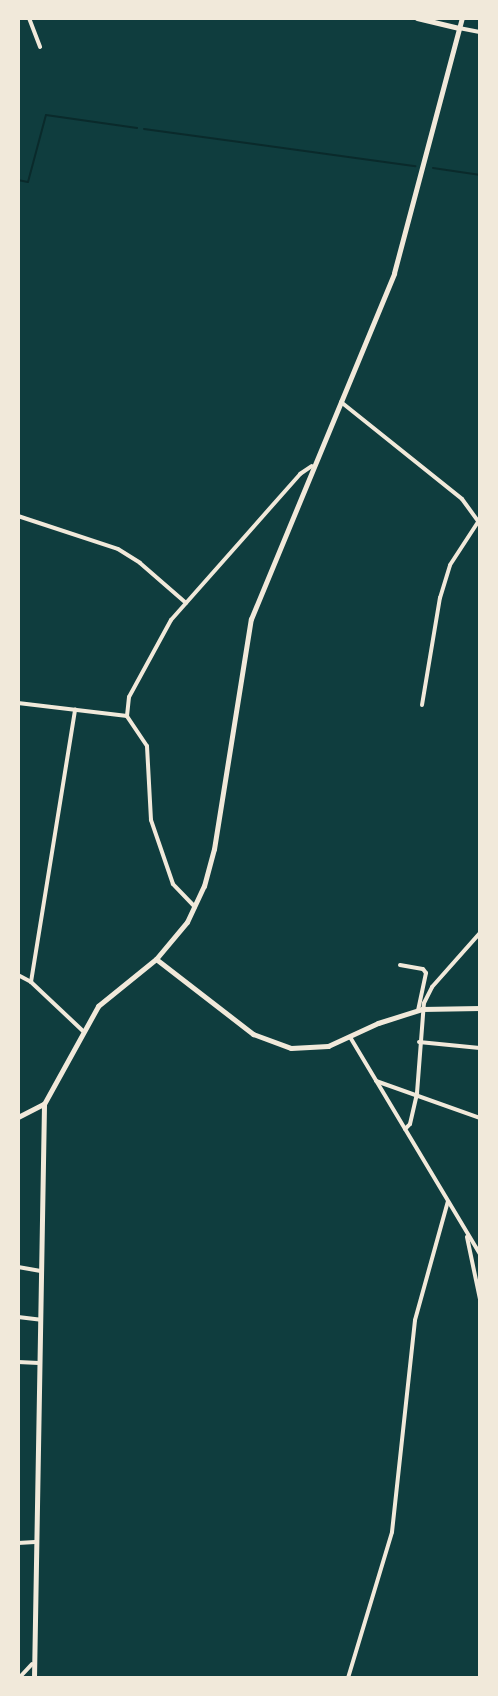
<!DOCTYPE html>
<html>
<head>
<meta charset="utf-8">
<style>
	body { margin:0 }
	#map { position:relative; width:498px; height:1696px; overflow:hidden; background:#0f3d3e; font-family:"Source Sans 3",sans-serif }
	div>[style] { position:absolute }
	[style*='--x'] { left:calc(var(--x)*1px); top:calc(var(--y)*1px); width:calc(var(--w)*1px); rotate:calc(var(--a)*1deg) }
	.stream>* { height:2px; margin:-1px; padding:0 1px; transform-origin:1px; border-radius:1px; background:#0a2a2b }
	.minor>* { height:4px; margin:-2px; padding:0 2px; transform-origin:2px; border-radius:2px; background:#f1e9da }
	.tertiary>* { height:5px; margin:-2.5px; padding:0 2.5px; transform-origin:2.5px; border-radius:2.5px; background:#f1e9da }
	.secondary>* { height:5px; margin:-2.5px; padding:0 2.5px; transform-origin:2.5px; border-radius:2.5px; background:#f1e9da }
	span { translate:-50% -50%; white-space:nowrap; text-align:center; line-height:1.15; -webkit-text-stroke:4.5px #f1e9da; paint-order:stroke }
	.frame { position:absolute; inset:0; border:20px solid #f1e9da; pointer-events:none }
</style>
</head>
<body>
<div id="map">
	<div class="stream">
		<i style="--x:144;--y:129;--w:274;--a:7.8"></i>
		<i style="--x:433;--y:168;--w:48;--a:8.5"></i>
		<i style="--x:18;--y:180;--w:10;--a:11"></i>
		<i style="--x:28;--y:182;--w:69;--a:-75"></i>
		<i style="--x:46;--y:115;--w:92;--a:8.1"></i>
	</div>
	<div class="minor">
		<i style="--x:29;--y:18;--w:31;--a:69"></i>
		<i style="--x:459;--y:28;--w:21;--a:11"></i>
		<i style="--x:341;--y:402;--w:155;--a:38.7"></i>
		<i style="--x:462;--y:499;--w:31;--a:54"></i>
		<i style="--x:18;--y:516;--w:105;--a:18.3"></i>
		<i style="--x:118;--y:549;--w:26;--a:32"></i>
		<i style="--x:140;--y:563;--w:61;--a:41"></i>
		<i style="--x:18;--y:703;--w:110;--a:6.8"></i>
		<i style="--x:422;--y:705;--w:109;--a:-80.5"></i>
		<i style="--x:440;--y:598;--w:34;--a:-73"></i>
		<i style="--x:450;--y:565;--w:51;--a:-56.9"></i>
		<i style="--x:195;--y:907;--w:32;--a:-134"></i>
		<i style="--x:173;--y:884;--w:68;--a:-109"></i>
		<i style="--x:151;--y:820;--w:74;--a:-93.1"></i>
		<i style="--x:147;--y:746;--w:36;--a:-124"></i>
		<i style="--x:127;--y:716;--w:19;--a:-84"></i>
		<i style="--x:129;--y:697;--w:88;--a:-61.4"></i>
		<i style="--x:171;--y:620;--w:195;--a:-48.5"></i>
		<i style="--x:300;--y:474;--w:14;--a:-34"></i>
		<i style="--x:400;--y:965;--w:23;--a:10"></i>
		<i style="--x:423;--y:969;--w:5;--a:53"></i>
		<i style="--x:426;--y:973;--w:38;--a:102"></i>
		<i style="--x:18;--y:975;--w:15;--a:28"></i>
		<i style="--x:31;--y:982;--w:71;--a:43.3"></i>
		<i style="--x:31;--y:982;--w:276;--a:-80.8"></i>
		<i style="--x:350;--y:1037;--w:253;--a:59.1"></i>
		<i style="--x:419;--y:1042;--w:61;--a:5.6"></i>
		<i style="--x:376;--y:1081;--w:110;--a:19.6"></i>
		<i style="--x:405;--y:1129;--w:7;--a:-45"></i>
		<i style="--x:410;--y:1124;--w:32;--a:-77"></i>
		<i style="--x:417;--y:1093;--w:90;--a:-85.6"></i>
		<i style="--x:424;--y:1003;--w:18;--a:-63"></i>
		<i style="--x:432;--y:987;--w:72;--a:-48.4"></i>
		<i style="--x:467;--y:1237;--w:63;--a:78.2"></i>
		<i style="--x:18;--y:1267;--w:23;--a:10"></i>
		<i style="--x:18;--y:1317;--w:23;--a:7"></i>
		<i style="--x:18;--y:1362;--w:21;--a:3"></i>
		<i style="--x:18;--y:1543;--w:17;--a:-3"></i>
		<i style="--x:19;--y:1678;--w:19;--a:-47"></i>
		<i style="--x:348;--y:1678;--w:152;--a:-73.2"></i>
		<i style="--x:392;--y:1532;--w:213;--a:-83.8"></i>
		<i style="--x:415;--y:1320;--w:123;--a:-74.5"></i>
	</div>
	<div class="tertiary">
		<i style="--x:417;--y:18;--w:43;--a:13.4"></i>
	</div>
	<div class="secondary">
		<i style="--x:156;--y:959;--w:123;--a:37.7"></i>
		<i style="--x:253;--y:1034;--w:40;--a:20.2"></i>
		<i style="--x:291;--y:1048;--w:37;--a:-3"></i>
		<i style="--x:328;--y:1046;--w:55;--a:-24.7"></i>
		<i style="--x:378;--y:1023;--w:46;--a:-17.7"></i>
		<i style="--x:422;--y:1009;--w:58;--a:-1"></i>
		<i style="--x:18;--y:1117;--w:29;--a:-27"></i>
		<i style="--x:34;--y:1678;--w:574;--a:-89"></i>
		<i style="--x:44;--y:1104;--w:112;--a:-61.1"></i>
		<i style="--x:98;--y:1006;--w:75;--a:-39"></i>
		<i style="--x:156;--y:959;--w:48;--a:-50"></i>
		<i style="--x:187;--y:922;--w:40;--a:-65"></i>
		<i style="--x:204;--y:886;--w:38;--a:-75"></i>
		<i style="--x:214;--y:849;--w:233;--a:-80.9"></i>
		<i style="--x:251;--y:619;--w:374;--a:-67.5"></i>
		<i style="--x:394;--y:273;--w:264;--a:-75.1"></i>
	</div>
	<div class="frame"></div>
</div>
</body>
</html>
